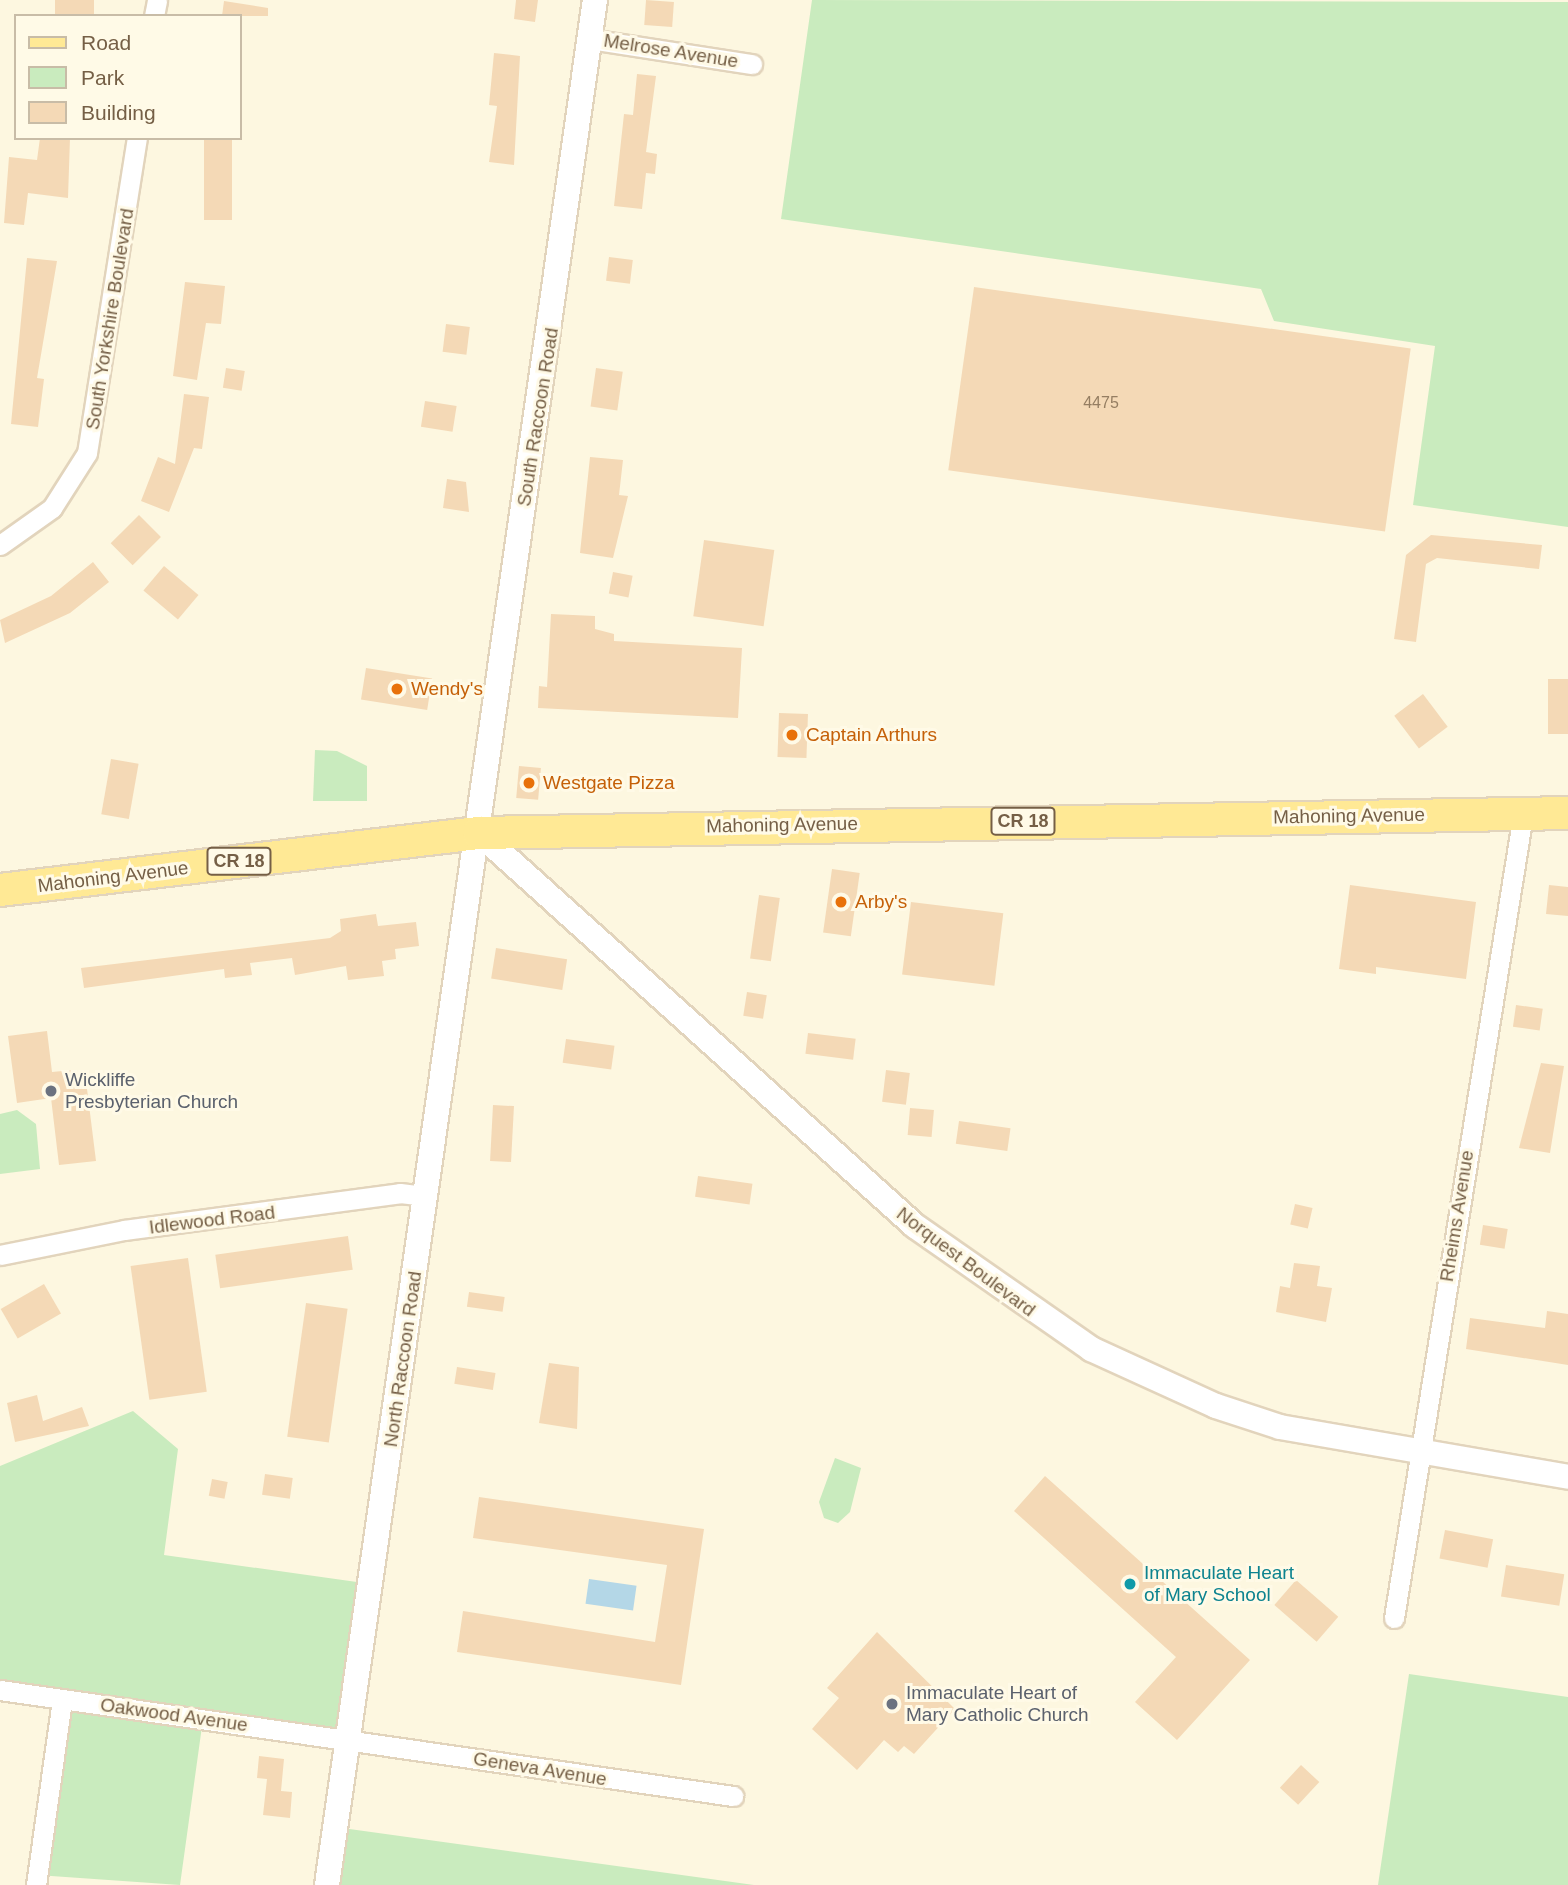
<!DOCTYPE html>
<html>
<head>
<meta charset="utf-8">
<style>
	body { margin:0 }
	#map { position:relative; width:1568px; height:1885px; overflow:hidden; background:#fdf7e0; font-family:Helvetica,sans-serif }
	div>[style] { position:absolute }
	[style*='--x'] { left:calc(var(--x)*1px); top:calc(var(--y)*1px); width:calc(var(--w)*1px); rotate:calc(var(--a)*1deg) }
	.green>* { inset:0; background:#c9ebbe }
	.water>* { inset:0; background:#b4d7e7; transform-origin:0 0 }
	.building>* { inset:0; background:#f4d9b6; transform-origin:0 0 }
	.roads { filter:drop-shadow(2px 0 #e2d4bc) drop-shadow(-2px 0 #e2d4bc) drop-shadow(0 2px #e2d4bc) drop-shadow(0 -2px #e2d4bc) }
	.minor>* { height:19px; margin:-9.5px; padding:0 9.5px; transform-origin:9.5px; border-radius:9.5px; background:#fff }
	.tertiary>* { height:24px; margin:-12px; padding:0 12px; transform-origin:12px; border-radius:12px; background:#fff }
	.primary>* { height:32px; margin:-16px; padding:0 16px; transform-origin:16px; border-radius:16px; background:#ffe995 }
	.dots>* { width:19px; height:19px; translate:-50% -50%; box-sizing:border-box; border:4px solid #fffae7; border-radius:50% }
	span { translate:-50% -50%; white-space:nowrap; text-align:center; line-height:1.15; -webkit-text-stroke:6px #fffae7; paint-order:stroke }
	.number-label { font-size:16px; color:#957e62 }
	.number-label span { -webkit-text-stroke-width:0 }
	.shield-label span { padding:2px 5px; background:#fffae7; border:2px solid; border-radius:5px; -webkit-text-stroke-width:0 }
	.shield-label { font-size:18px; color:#755f46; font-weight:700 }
	.street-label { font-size:19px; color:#755f46 }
	.food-label { font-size:19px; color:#c56008 }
	.left { translate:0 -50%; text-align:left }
	.worship-label { font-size:19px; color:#5b616d }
	.culture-label { font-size:19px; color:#0d838f }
	.legend { position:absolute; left:14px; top:14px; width:228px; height:126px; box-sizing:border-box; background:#fffae7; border:2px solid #c8bca7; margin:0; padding:9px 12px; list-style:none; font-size:21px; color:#755f46 }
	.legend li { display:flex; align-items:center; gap:14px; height:35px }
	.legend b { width:35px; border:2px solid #c8bca7 }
</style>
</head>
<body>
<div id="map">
	<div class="green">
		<i style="clip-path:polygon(812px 0,1568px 2px,1568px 527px,1413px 505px,1435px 346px,1274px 321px,1261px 289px,781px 219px)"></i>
		<i style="clip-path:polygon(315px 750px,337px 751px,367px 766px,367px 801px,313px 801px)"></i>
		<i style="clip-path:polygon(17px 1110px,36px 1124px,40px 1169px,0 1174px,0 1114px)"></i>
		<i style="clip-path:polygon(133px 1411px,178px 1449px,164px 1555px,371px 1584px,347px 1740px,203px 1719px,180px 1885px,37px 1875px,62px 1700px,0 1690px,0 1466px)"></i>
		<i style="clip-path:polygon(835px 1458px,861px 1468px,850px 1512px,838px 1523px,824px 1518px,819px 1502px)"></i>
		<i style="clip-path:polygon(1409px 1674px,1568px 1697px,1568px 1885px,1378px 1885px)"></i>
		<i style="clip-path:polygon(335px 1827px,754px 1885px,327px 1885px)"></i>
	</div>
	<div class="water">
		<i style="left:589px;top:1579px;width:48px;height:25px;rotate:8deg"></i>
	</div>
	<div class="building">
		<i style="left:55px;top:0;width:39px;height:16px"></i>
		<i style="clip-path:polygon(516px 0,538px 0,535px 22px,514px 19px)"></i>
		<i style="left:646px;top:0;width:28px;height:25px;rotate:4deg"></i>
		<i style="clip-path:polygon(224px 1px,268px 8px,268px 16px,222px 16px)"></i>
		<i style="clip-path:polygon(494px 53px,520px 56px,514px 165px,489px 162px,497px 106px,489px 105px)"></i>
		<i style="clip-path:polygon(637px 74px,656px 76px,646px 152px,657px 154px,655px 174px,646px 173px,642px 209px,614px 206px,624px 114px,633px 115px)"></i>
		<i style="clip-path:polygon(40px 138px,70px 138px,68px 198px,28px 193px,24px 225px,4px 223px,9px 157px,37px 160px)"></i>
		<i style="left:204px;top:138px;width:28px;height:82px"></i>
		<i style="left:609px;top:257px;width:24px;height:24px;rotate:7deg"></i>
		<i style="clip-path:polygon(27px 258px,57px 261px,37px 378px,44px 379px,38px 427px,11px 424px)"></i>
		<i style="clip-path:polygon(185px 282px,225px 286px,221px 324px,206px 323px,197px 380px,173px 376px)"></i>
		<i style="left:974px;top:287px;width:441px;height:185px;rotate:8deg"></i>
		<i style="left:446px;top:324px;width:24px;height:28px;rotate:7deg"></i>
		<i style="left:226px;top:368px;width:19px;height:20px;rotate:9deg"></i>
		<i style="left:596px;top:368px;width:27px;height:39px;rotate:8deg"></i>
		<i style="clip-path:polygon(184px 394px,209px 397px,202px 449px,194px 448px,169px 512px,141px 501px,158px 457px,175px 464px)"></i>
		<i style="left:425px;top:401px;width:32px;height:26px;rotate:9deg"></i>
		<i style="clip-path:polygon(590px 457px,623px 460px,619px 495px,628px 496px,613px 558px,580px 553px)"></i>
		<i style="clip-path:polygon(447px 479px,466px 482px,469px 512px,443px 508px)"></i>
		<i style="left:139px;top:515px;width:31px;height:40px;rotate:45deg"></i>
		<i style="clip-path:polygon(1431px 535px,1542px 545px,1539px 569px,1437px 558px,1426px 564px,1416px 642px,1394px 639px,1406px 555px)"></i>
		<i style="left:704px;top:540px;width:71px;height:77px;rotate:8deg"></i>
		<i style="clip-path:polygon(93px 562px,109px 582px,70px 613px,5px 643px,0 620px,51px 596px)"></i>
		<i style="left:164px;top:566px;width:45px;height:32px;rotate:40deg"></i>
		<i style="left:613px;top:572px;width:20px;height:22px;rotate:11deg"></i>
		<i style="clip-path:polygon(551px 614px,595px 616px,595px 629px,614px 634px,614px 641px,742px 648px,738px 718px,538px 708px,539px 686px,547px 687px)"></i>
		<i style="left:366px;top:668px;width:67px;height:32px;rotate:9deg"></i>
		<i style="left:1548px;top:679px;width:20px;height:55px"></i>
		<i style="left:1423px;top:694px;width:41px;height:36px;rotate:53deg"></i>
		<i style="left:779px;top:713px;width:29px;height:44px;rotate:2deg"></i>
		<i style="left:111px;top:759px;width:28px;height:56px;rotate:10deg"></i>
		<i style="left:519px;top:766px;width:22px;height:32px;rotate:5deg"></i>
		<i style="left:832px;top:869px;width:28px;height:64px;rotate:8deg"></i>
		<i style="clip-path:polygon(1350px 885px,1476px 902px,1466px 979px,1376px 967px,1376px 974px,1339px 969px)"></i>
		<i style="clip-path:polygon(1549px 885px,1568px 887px,1568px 916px,1546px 914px)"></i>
		<i style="left:759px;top:895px;width:21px;height:64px;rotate:8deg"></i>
		<i style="left:911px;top:902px;width:93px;height:73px;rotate:7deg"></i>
		<i style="clip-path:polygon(376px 914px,378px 926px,416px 922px,419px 946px,395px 949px,396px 959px,382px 961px,384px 976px,348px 980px,346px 966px,295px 975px,292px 958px,250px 963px,252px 975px,225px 978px,224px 969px,84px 988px,81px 968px,330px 938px,341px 931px,340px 919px)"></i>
		<i style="left:496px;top:948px;width:72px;height:31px;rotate:9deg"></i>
		<i style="left:747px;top:992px;width:20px;height:24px;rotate:9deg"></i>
		<i style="left:1516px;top:1005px;width:27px;height:22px;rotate:8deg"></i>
		<i style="clip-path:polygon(47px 1031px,52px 1072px,73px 1070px,75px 1083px,86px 1081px,96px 1161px,59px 1165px,51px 1098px,17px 1103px,8px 1036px)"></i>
		<i style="left:808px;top:1033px;width:48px;height:21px;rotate:7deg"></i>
		<i style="left:566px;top:1039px;width:49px;height:24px;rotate:8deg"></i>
		<i style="clip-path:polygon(1541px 1063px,1564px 1066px,1550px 1153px,1519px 1148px)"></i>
		<i style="left:886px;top:1070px;width:24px;height:32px;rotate:7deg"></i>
		<i style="left:493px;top:1105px;width:21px;height:56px;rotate:3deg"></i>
		<i style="left:910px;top:1108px;width:24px;height:27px;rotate:5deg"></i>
		<i style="left:959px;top:1121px;width:52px;height:23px;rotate:8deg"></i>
		<i style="left:698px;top:1176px;width:55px;height:21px;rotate:8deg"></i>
		<i style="left:1295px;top:1204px;width:18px;height:21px;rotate:13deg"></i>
		<i style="left:1483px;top:1225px;width:25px;height:20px;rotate:9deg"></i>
		<i style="left:348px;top:1236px;width:34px;height:134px;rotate:82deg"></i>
		<i style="left:188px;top:1258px;width:135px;height:58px;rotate:82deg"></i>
		<i style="clip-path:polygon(1294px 1263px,1320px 1266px,1317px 1286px,1332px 1288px,1326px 1322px,1276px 1312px,1280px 1286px,1290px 1288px)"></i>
		<i style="left:44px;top:1284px;width:34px;height:50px;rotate:60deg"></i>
		<i style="left:469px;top:1292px;width:36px;height:15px;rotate:8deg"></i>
		<i style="left:306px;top:1303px;width:42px;height:135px;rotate:8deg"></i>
		<i style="clip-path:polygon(1547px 1311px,1568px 1314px,1568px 1365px,1466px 1349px,1470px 1318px,1545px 1328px)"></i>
		<i style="clip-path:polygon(549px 1363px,579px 1367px,577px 1429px,539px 1423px)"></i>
		<i style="left:457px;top:1367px;width:39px;height:17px;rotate:9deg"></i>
		<i style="clip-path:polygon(37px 1395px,43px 1421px,82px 1407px,89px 1426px,15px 1442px,7px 1403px)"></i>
		<i style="left:265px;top:1474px;width:28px;height:21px;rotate:8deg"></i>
		<i style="clip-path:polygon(1045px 1476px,1250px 1660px,1177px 1740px,1135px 1702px,1176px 1657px,1014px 1511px)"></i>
		<i style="left:212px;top:1479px;width:16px;height:17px;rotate:11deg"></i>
		<i style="clip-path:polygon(479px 1497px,704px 1529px,681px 1685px,457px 1652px,463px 1611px,655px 1642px,667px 1565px,473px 1538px)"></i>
		<i style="left:1445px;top:1530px;width:49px;height:29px;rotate:11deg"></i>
		<i style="left:1506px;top:1565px;width:59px;height:32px;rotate:9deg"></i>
		<i style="left:1296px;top:1580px;width:56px;height:33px;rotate:41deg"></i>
		<i style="clip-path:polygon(877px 1632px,955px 1709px,914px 1754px,904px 1746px,898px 1752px,884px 1740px,857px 1770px,812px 1729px,839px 1698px,827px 1688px)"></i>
		<i style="clip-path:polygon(259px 1756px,284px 1759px,281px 1791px,292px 1792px,290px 1818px,263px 1815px,267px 1779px,257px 1778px)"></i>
		<i style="left:1301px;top:1765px;width:25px;height:31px;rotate:43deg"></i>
	</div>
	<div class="roads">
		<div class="minor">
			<i style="--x:154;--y:16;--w:16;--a:-79"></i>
			<i style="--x:590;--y:39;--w:164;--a:8.8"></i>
			<i style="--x:0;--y:545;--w:64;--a:-35.4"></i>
			<i style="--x:52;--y:508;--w:65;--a:-57.5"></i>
			<i style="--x:87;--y:453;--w:319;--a:-81"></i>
			<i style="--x:0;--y:1255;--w:126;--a:-11.4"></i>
			<i style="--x:124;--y:1230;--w:278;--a:-7.6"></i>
			<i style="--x:400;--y:1193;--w:26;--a:7"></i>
			<i style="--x:1394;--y:1618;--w:814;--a:-80.88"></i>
			<i style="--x:0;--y:1690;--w:741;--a:8.23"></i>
			<i style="--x:36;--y:1885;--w:187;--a:-82"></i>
		</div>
		<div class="tertiary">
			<i style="--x:479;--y:833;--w:587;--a:42.03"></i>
			<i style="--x:915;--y:1226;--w:215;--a:34.9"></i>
			<i style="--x:1091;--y:1349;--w:137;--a:24.5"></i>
			<i style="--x:1216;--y:1406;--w:67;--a:18.2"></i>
			<i style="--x:1280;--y:1427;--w:292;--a:9.8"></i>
			<i style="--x:327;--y:1885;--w:1904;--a:-81.91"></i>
		</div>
		<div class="primary">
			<i style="--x:0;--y:890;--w:482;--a:-6.8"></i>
			<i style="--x:479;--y:833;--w:1089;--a:-1.05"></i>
		</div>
	</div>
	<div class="dots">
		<i style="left:397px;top:689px;background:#e8710a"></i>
		<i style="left:792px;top:735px;background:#e8710a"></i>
		<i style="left:529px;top:783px;background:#e8710a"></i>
		<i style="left:841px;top:902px;background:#e8710a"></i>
		<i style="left:51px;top:1091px;background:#6b7280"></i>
		<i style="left:1130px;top:1584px;background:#0f9aa8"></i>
		<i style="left:892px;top:1704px;background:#6b7280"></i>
	</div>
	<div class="number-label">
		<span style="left:1101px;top:403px">4475</span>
	</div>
	<div class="shield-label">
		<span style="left:1023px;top:821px">CR 18</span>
		<span style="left:239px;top:861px">CR 18</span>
	</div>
	<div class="street-label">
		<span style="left:671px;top:51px;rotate:9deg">Melrose Avenue</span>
		<span style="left:110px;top:319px;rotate:-81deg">South Yorkshire Boulevard</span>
		<span style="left:538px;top:417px;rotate:-81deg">South Raccoon Road</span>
		<span style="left:1349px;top:816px;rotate:-1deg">Mahoning Avenue</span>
		<span style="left:782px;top:825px;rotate:-1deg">Mahoning Avenue</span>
		<span style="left:113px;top:877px;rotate:-7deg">Mahoning Avenue</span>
		<span style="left:1457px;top:1216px;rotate:-81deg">Rheims Avenue</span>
		<span style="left:212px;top:1220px;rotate:-7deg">Idlewood Road</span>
		<span style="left:966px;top:1262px;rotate:37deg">Norquest Boulevard</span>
		<span style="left:403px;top:1359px;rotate:-82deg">North Raccoon Road</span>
		<span style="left:174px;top:1715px;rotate:8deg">Oakwood Avenue</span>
		<span style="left:540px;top:1769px;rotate:9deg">Geneva Avenue</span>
	</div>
	<div class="food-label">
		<span class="left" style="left:411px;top:689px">Wendy's</span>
		<span class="left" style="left:806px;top:735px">Captain Arthurs</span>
		<span class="left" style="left:543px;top:783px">Westgate Pizza</span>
		<span class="left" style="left:855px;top:902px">Arby's</span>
	</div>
	<div class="worship-label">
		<span class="left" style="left:65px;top:1091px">Wickliffe<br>Presbyterian Church</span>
		<span class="left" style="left:906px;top:1704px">Immaculate Heart of<br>Mary Catholic Church</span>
	</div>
	<div class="culture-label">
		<span class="left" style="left:1144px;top:1584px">Immaculate Heart<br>of Mary School</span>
	</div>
	<ul class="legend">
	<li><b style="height:9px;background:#ffe995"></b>Road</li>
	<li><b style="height:19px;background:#c9ebbe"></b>Park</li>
	<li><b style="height:19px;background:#f4d9b6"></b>Building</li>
	</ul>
</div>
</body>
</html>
